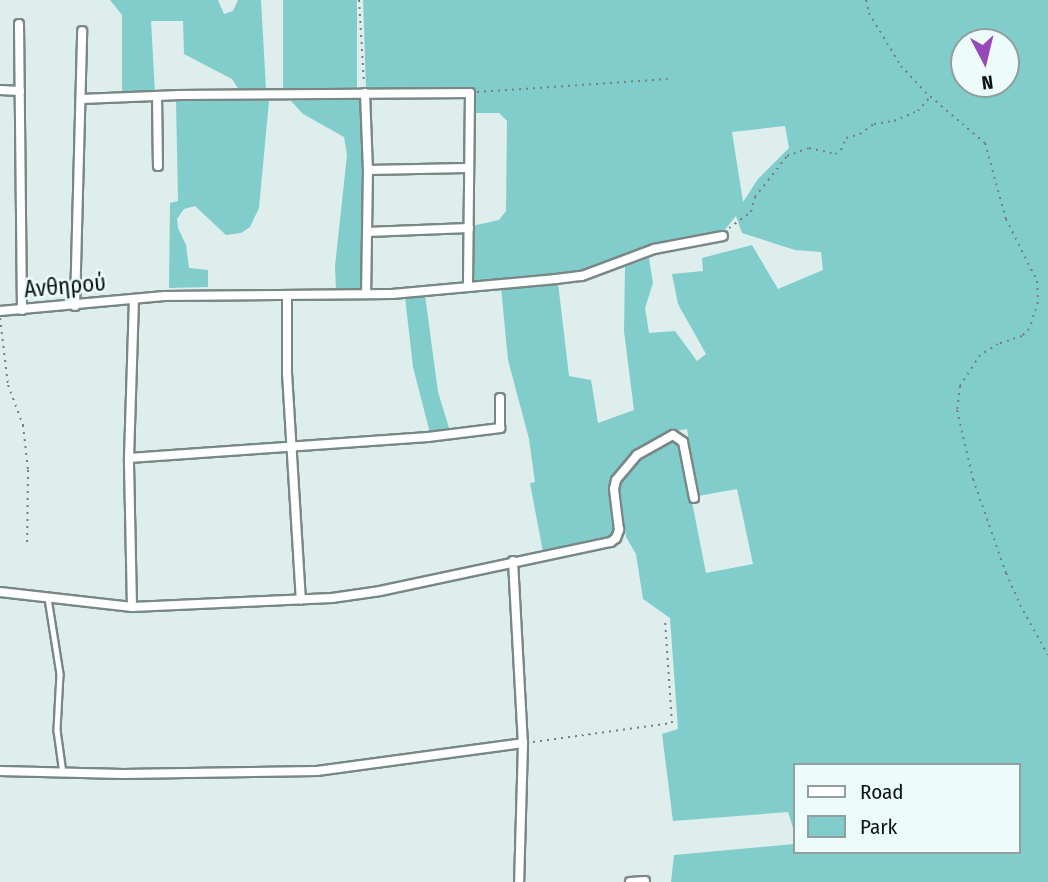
<!DOCTYPE html>
<html>
<head>
<meta charset="utf-8">
<style>
	body { margin:0 }
	#map { position:relative; width:1048px; height:882px; overflow:hidden; background:#ddeeed; font-family:"Fira Sans Condensed",sans-serif }
	div>[style] { position:absolute }
	[style*='--x'] { left:calc(var(--x)*1px); top:calc(var(--y)*1px); width:calc(var(--w)*1px); rotate:calc(var(--a)*1deg) }
	.green>* { inset:0; background:#81cdcb; transform-origin:0 0 }
	.path>* { height:2px; margin-top:-1px; transform-origin:0; background:repeating-linear-gradient(90deg,#747f7f 0 2px,transparent 0 7px) }
	.roads { filter:drop-shadow(2px 0 #798887) drop-shadow(-2px 0 #798887) drop-shadow(0 2px #798887) drop-shadow(0 -2px #798887) }
	.lane>* { height:4.5px; margin:-2.25px; padding:0 2.25px; transform-origin:2.25px; border-radius:2.25px; background:#fff }
	.street>* { height:8px; margin:-4px; padding:0 4px; transform-origin:4px; border-radius:4px; background:#fff }
	span { translate:-50% -50%; white-space:nowrap; text-align:center; line-height:1.15; -webkit-text-stroke:5px #ebfcfb; paint-order:stroke }
	.street-label { font-size:23px; color:#0e1414 }
	.legend { position:absolute; left:793px; top:763px; width:228px; height:91px; box-sizing:border-box; background:#ebfcfb; border:2px solid #939f9f; margin:0; padding:9px 12px; list-style:none; font-size:21px; color:#0e1414 }
	.legend li { display:flex; align-items:center; gap:14px; height:35px }
	.legend b { width:35px; border:2px solid #939f9f }
	.north { position:absolute; left:950px; top:28px; width:70px; height:70px; box-sizing:border-box; background:#ebfcfb; border:2px solid #939f9f; border-radius:50%; rotate:173deg; font-size:19px; font-weight:700; line-height:28px; text-align:center; color:#0e1414 }
	.north::after { content:''; display:block; margin:auto; width:24px; height:32px; background:#9849b9; clip-path:polygon(50% 0,100% 100%,50% 72%,0 100%) }
</style>
</head>
<body>
<div id="map">
	<div class="green">
		<i style="clip-path:polygon(110px 0,218px 0,224px 14px,233px 11px,238px 0,261px 0,266px 89px,239px 90px,232px 79px,184px 54px,183px 21px,151px 21px,155px 92px,122px 94px,122px 15px)"></i>
		<i style="left:283px;top:0;width:74px;height:91px"></i>
		<i style="clip-path:polygon(evenodd,363px 0,1048px 0,1048px 882px,671px 882px,674px 855px,794px 844px,794px 852px,1018px 852px,1018px 765px,794px 765px,794px 831px,788px 812px,673px 821px,662px 734px,678px 729px,670px 618px,643px 599px,636px 554px,626px 537px,620px 488px,623px 478px,638px 457px,667px 442px,674px 441px,681px 446px,706px 573px,753px 564px,737px 489px,698px 496px,687px 429px,670px 432px,638px 449px,612px 486px,621px 537px,543px 552px,530px 483px,535px 482px,529px 439px,508px 360px,501px 287px,558px 283px,569px 376px,591px 380px,598px 423px,634px 410px,624px 331px,625px 267px,649px 258px,653px 283px,645px 308px,649px 333px,675px 331px,697px 361px,706px 354px,678px 304px,672px 274px,703px 271px,702px 258px,752px 245px,778px 289px,823px 270px,821px 252px,795px 250px,742px 233px,736px 216px,723px 232px,664px 242px,578px 272px,474px 282px,472px 226px,499px 220px,506px 211px,507px 121px,499px 113px,474px 113px,474px 88px,366px 88px,363px 0,964px 42px,1006px 42px,1006px 84px,964px 84px,964px 42px,363px 0,785px 126px,789px 148px,758px 179px,743px 202px,732px 132px,785px 126px)"></i>
		<i style="clip-path:polygon(361px 98px,365px 166px,361px 291px,336px 290px,335px 266px,347px 155px,344px 137px,303px 114px,291px 101px)"></i>
		<i style="clip-path:polygon(176px 100px,269px 101px,259px 208px,250px 227px,241px 233px,226px 235px,195px 206px,184px 209px,177px 219px,178px 228px,186px 245px,189px 268px,208px 270px,208px 287px,169px 288px,170px 203px,178px 201px)"></i>
		<i style="clip-path:polygon(425px 295px,438px 392px,450px 431px,430px 433px,413px 367px,405px 297px)"></i>
	</div>
	<div class="path">
		<i style="--x:359;--y:0;--w:83;--a:86.6"></i>
		<i style="--x:866;--y:0;--w:13;--a:77"></i>
		<i style="--x:869;--y:13;--w:62;--a:58.9"></i>
		<i style="--x:901;--y:66;--w:35;--a:47"></i>
		<i style="--x:925;--y:92;--w:79;--a:40.4"></i>
		<i style="--x:985;--y:143;--w:79;--a:74.6"></i>
		<i style="--x:1006;--y:219;--w:69;--a:63.4"></i>
		<i style="--x:1037;--y:281;--w:21;--a:87"></i>
		<i style="--x:1038;--y:302;--w:28;--a:108"></i>
		<i style="--x:1029;--y:329;--w:10;--a:135"></i>
		<i style="--x:1022;--y:336;--w:25;--a:162"></i>
		<i style="--x:998;--y:344;--w:21;--a:149"></i>
		<i style="--x:980;--y:355;--w:37;--a:123"></i>
		<i style="--x:960;--y:386;--w:24;--a:97"></i>
		<i style="--x:957;--y:410;--w:71;--a:76.9"></i>
		<i style="--x:973;--y:479;--w:100;--a:70.7"></i>
		<i style="--x:1006;--y:573;--w:35;--a:66"></i>
		<i style="--x:1020;--y:605;--w:57;--a:60.8"></i>
		<i style="--x:477;--y:92;--w:191;--a:-3.9"></i>
		<i style="--x:729;--y:228;--w:27;--a:-36"></i>
		<i style="--x:751;--y:212;--w:16;--a:-75"></i>
		<i style="--x:755;--y:197;--w:52;--a:-52"></i>
		<i style="--x:787;--y:156;--w:23;--a:-20"></i>
		<i style="--x:809;--y:148;--w:27;--a:13"></i>
		<i style="--x:835;--y:154;--w:7;--a:-34"></i>
		<i style="--x:841;--y:150;--w:13;--a:-67"></i>
		<i style="--x:846;--y:138;--w:15;--a:-16"></i>
		<i style="--x:860;--y:134;--w:17;--a:-36"></i>
		<i style="--x:874;--y:124;--w:20;--a:-9"></i>
		<i style="--x:894;--y:121;--w:26;--a:-23"></i>
		<i style="--x:918;--y:111;--w:18;--a:-49"></i>
		<i style="--x:0;--y:318;--w:67;--a:83.2"></i>
		<i style="--x:8;--y:385;--w:43;--a:69.4"></i>
		<i style="--x:23;--y:425;--w:45;--a:83.7"></i>
		<i style="--x:28;--y:470;--w:77;--a:90.7"></i>
		<i style="--x:533;--y:742;--w:140;--a:-7.8"></i>
		<i style="--x:672;--y:723;--w:103;--a:-93.9"></i>
	</div>
	<div class="roads">
		<div class="lane">
			<i style="--x:48;--y:598;--w:77;--a:81"></i>
			<i style="--x:60;--y:674;--w:56;--a:93.1"></i>
			<i style="--x:57;--y:730;--w:43;--a:82.1"></i>
		</div>
		<div class="street">
			<i style="--x:19;--y:24;--w:286;--a:89.4"></i>
			<i style="--x:0;--y:90;--w:20;--a:3"></i>
			<i style="--x:365;--y:93;--w:77;--a:87.8"></i>
			<i style="--x:368;--y:170;--w:124;--a:90.9"></i>
			<i style="--x:157;--y:96;--w:70;--a:89.2"></i>
			<i style="--x:81;--y:99;--w:99;--a:-2.3"></i>
			<i style="--x:180;--y:95;--w:290;--a:-0.4"></i>
			<i style="--x:470;--y:93;--w:194;--a:90.6"></i>
			<i style="--x:368;--y:170;--w:99;--a:-1.2"></i>
			<i style="--x:367;--y:232;--w:102;--a:-2.2"></i>
			<i style="--x:287;--y:296;--w:77;--a:90"></i>
			<i style="--x:287;--y:373;--w:227;--a:86.5"></i>
			<i style="--x:75;--y:306;--w:275;--a:-88.5"></i>
			<i style="--x:0;--y:311;--w:165;--a:-5.2"></i>
			<i style="--x:164;--y:296;--w:228;--a:-0.5"></i>
			<i style="--x:392;--y:294;--w:165;--a:-5.2"></i>
			<i style="--x:556;--y:279;--w:26;--a:-7"></i>
			<i style="--x:582;--y:276;--w:77;--a:-20.6"></i>
			<i style="--x:654;--y:249;--w:70;--a:-10.7"></i>
			<i style="--x:129;--y:458;--w:300;--a:-4"></i>
			<i style="--x:428;--y:437;--w:73;--a:-7.1"></i>
			<i style="--x:500;--y:428;--w:30;--a:-90"></i>
			<i style="--x:513;--y:561;--w:182;--a:86.9"></i>
			<i style="--x:523;--y:743;--w:139;--a:91.6"></i>
			<i style="--x:0;--y:592;--w:133;--a:6.5"></i>
			<i style="--x:132;--y:607;--w:200;--a:-2.6"></i>
			<i style="--x:332;--y:598;--w:49;--a:-8.3"></i>
			<i style="--x:380;--y:591;--w:236;--a:-12"></i>
			<i style="--x:611;--y:542;--w:6;--a:-39"></i>
			<i style="--x:616;--y:538;--w:9;--a:-69"></i>
			<i style="--x:619;--y:530;--w:41;--a:-97"></i>
			<i style="--x:614;--y:489;--w:9;--a:-77"></i>
			<i style="--x:616;--y:480;--w:33;--a:-50"></i>
			<i style="--x:637;--y:455;--w:41;--a:-29.1"></i>
			<i style="--x:673;--y:435;--w:12;--a:35"></i>
			<i style="--x:683;--y:442;--w:57;--a:78.9"></i>
			<i style="--x:132;--y:607;--w:149;--a:-91.2"></i>
			<i style="--x:129;--y:458;--w:159;--a:-88.2"></i>
			<i style="--x:0;--y:771;--w:123;--a:1.4"></i>
			<i style="--x:123;--y:774;--w:194;--a:-0.9"></i>
			<i style="--x:317;--y:771;--w:208;--a:-7.7"></i>
			<i style="--x:630;--y:882;--w:15;--a:-4"></i>
		</div>
	</div>
	<div class="street-label">
		<span style="left:65px;top:286px;rotate:-5deg">Ανθηρού</span>
	</div>
	<ul class="legend">
	<li><b style="height:9px;background:#fff"></b>Road</li>
	<li><b style="height:19px;background:#81cdcb"></b>Park</li>
	</ul>
	<div class="north">N</div>
</div>
</body>
</html>
